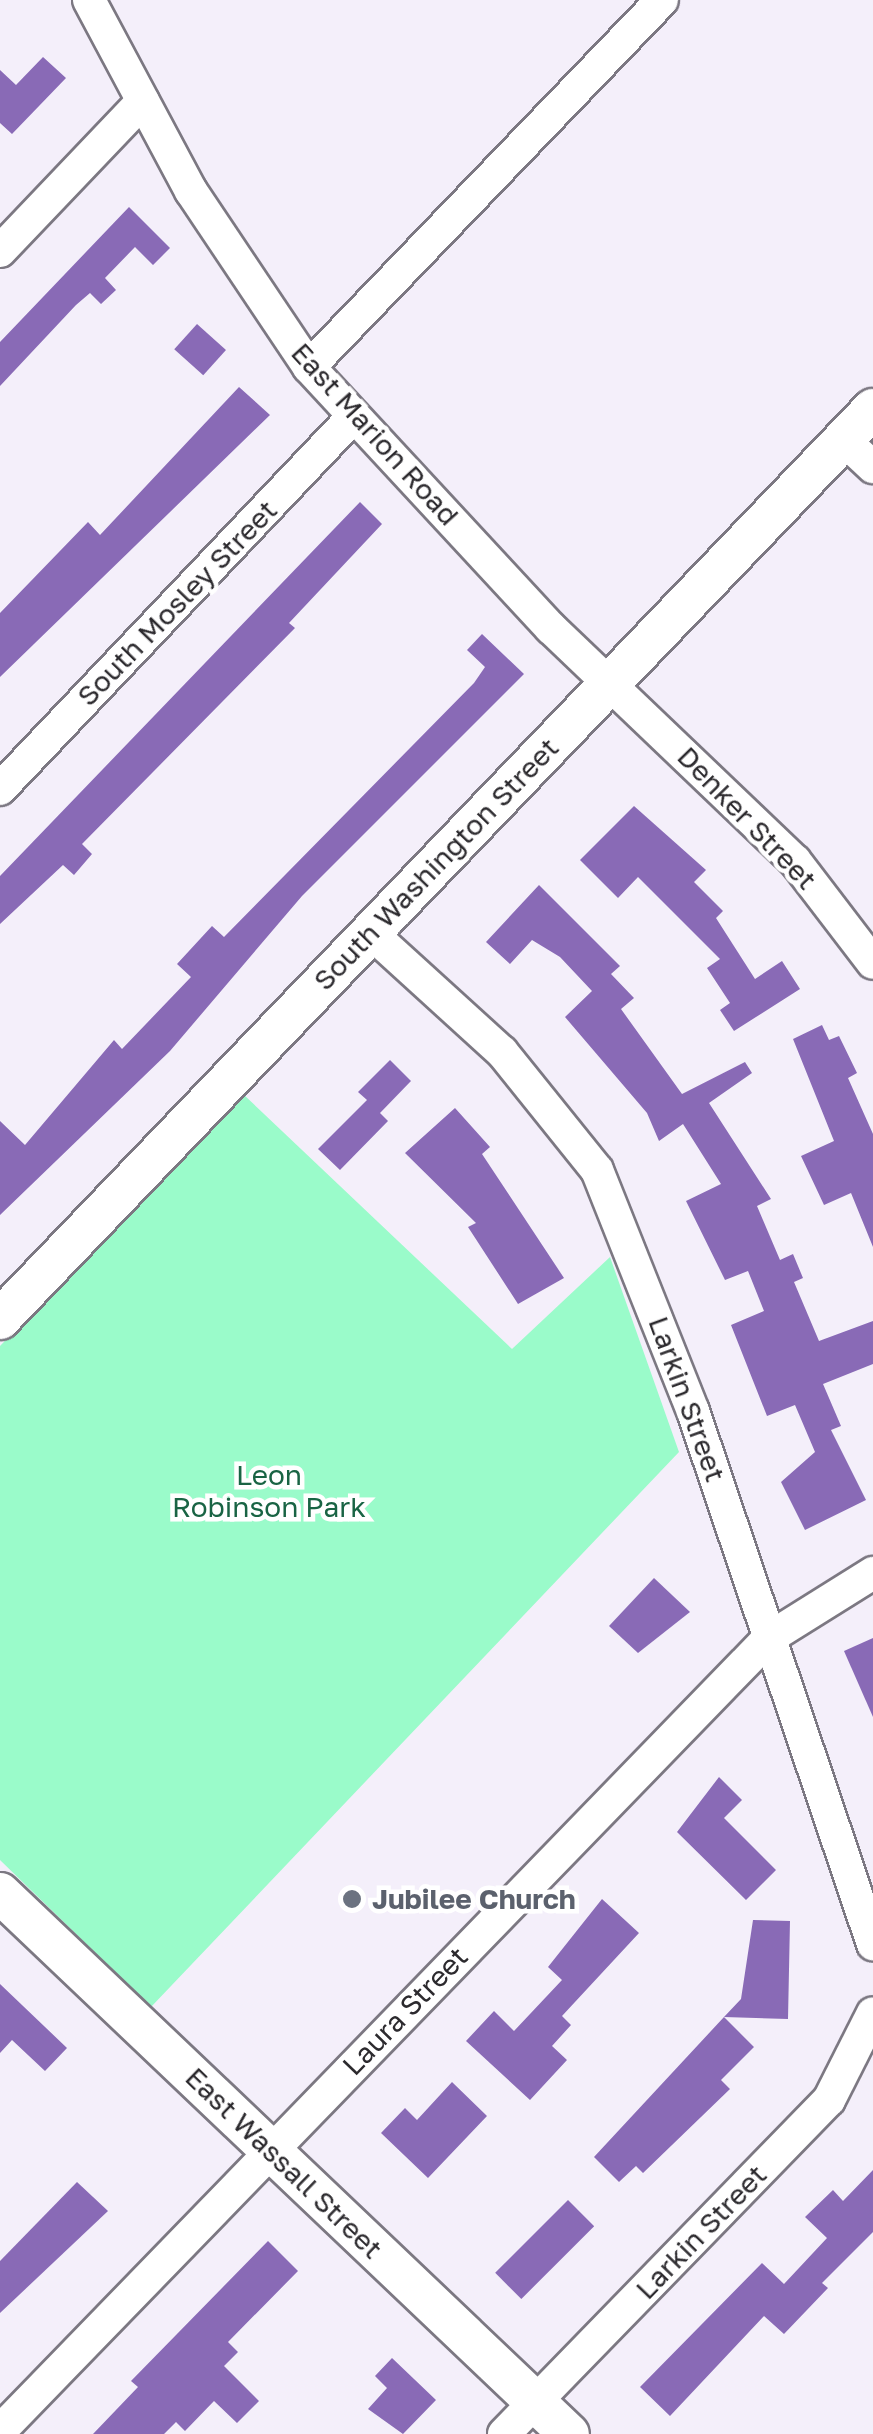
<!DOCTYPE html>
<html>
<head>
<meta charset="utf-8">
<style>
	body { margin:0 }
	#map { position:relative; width:873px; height:2434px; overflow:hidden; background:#f4effa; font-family:"Golos Text",sans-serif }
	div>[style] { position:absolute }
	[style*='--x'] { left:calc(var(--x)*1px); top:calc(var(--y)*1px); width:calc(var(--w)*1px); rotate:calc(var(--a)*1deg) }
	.green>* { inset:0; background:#9afbca }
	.building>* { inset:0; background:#896ab6; transform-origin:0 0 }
	.roads { filter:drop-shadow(2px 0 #7c7882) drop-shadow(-2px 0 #7c7882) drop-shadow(0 2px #7c7882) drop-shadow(0 -2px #7c7882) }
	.minor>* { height:32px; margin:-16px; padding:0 16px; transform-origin:16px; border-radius:16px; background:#fff }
	.tertiary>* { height:40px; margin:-20px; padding:0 20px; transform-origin:20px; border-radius:20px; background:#fff }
	.dots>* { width:28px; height:28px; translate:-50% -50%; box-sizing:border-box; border:5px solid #fff; border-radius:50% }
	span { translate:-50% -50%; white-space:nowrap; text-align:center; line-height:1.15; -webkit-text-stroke:9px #fff; paint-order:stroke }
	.street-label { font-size:28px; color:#2c2a2e }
	.park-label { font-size:28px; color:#196444 }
	.worship-label { font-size:28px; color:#5b616d; font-weight:700 }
	.left { translate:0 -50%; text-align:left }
</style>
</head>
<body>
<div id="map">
	<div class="green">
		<i style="clip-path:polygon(243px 1094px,512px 1349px,610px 1257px,679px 1452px,151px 2007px,0 1860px,0 1346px)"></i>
	</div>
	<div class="building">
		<i style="clip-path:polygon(43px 57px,66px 78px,12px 134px,0 123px,0 70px,16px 85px)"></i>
		<i style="clip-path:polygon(129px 207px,170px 248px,153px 265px,135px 247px,105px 278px,116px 290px,101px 304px,90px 293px,76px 305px,0 386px,0 342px)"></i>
		<i style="left:197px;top:324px;width:39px;height:34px;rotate:42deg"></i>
		<i style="clip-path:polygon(239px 387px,270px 415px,0 677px,0 613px,88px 522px,100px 535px)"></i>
		<i style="clip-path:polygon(360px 502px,382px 524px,289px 623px,295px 628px,82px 844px,92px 854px,74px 875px,63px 865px,0 924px,0 876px)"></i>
		<i style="clip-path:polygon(482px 634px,524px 674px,302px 896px,170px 1051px,0 1215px,0 1121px,25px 1145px,114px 1040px,122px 1049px,191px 977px,177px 964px,212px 926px,224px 937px,474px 683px,485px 667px,467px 650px)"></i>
		<i style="clip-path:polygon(634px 806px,706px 870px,694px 882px,723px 911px,716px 918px,755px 979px,782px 961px,800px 989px,734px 1031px,720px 1010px,730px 1003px,707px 968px,720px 959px,638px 877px,618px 898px,580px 860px)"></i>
		<i style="clip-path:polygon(539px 885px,620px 966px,611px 974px,634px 998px,621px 1009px,682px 1094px,745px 1062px,752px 1073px,709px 1103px,771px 1199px,757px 1206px,780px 1260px,793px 1254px,803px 1278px,794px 1282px,819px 1341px,873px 1321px,873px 1364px,823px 1384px,841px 1426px,831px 1430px,866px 1500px,805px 1530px,781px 1482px,815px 1452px,795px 1405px,767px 1416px,731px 1325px,764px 1311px,748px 1271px,725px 1280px,686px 1201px,721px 1184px,683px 1124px,659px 1141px,647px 1113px,565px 1017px,592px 991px,560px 957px,532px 940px,510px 964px,486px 942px)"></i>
		<i style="clip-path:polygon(822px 1025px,829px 1040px,839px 1036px,857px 1073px,848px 1078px,873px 1134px,873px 1247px,851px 1193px,824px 1205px,801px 1156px,834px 1141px,793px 1039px)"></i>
		<i style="clip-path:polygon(390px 1060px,411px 1081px,380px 1113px,388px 1121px,340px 1170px,318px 1149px,367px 1100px,358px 1092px)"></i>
		<i style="clip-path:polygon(455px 1108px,490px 1147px,482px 1154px,564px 1278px,518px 1304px,468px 1227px,476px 1223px,405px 1153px)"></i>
		<i style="clip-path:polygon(654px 1578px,690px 1612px,638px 1653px,609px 1626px)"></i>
		<i style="clip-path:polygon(873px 1638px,873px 1717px,844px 1651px)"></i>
		<i style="clip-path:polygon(719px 1777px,742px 1800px,724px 1818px,776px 1870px,746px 1900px,677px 1832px)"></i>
		<i style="clip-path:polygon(602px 1899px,639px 1933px,562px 2016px,571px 2025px,552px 2046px,567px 2060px,530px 2100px,466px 2041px,494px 2011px,514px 2031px,562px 1980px,548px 1967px)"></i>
		<i style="clip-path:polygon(753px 1920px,790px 1921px,788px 2019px,724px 2017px,741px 1999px)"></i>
		<i style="clip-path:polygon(0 1984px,67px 2048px,45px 2071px,12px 2040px,0 2053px)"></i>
		<i style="clip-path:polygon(724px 2017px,754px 2047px,721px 2080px,730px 2089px,643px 2173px,636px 2166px,619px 2182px,594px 2157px)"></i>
		<i style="clip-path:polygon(452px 2082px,487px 2116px,428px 2178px,381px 2133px,405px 2108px,417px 2120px)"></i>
		<i style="clip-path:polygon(873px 2170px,873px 2232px,822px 2283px,828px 2288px,784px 2334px,764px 2316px,670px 2416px,640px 2387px,762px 2263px,784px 2284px,827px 2238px,805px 2217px,833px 2190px,843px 2201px)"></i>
		<i style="clip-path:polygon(77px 2182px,108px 2211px,0 2313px,0 2261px)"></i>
		<i style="left:568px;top:2200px;width:37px;height:103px;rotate:45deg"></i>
		<i style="clip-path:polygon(268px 2241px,298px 2271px,228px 2342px,238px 2352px,224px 2366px,259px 2401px,237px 2423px,214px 2401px,185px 2431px,176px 2422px,164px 2434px,93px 2434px,138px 2387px,131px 2381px)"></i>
		<i style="clip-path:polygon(392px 2358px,436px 2400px,403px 2434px,368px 2409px,387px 2388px,375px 2376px)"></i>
	</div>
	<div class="roads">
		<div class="minor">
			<i style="--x:89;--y:0;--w:217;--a:61.9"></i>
			<i style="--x:191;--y:191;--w:212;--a:56.2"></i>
			<i style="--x:309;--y:367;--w:356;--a:47.2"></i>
			<i style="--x:551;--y:628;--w:337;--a:43.7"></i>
			<i style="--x:795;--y:861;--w:128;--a:52.6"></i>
			<i style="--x:0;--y:251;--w:207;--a:-46.4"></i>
			<i style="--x:309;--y:367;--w:509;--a:-46.11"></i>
			<i style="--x:844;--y:440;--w:40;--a:43"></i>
			<i style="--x:0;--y:789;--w:514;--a:-46.5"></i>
			<i style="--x:370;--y:932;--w:178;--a:42.3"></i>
			<i style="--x:502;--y:1052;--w:151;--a:51.2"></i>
			<i style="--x:597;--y:1170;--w:259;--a:68.3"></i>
			<i style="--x:693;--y:1411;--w:563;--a:71.34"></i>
			<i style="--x:0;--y:2431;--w:1105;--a:-45.88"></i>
			<i style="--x:769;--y:1638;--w:123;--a:-32"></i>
			<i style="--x:504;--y:2434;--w:466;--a:-45.8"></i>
			<i style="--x:829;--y:2100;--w:97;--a:-63.2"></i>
		</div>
		<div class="tertiary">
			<i style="--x:0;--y:1319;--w:1261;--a:-46.19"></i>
			<i style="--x:0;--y:1893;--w:785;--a:43.56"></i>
		</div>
	</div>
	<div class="dots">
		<i style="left:352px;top:1899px;background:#6b7280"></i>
	</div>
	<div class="street-label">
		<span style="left:375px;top:434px;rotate:48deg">East Marion Road</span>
		<span style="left:177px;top:603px;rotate:-46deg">South Mosley Street</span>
		<span style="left:747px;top:818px;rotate:46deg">Denker Street</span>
		<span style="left:436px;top:864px;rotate:-46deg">South Washington Street</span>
		<span style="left:687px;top:1399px;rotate:70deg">Larkin Street</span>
		<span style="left:405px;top:2011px;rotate:-46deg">Laura Street</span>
		<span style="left:284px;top:2163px;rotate:44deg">East Wassall Street</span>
		<span style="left:701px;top:2232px;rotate:-46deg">Larkin Street</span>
	</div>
	<div class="park-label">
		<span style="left:269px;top:1491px">Leon<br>Robinson Park</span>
	</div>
	<div class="worship-label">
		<span class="left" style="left:372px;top:1899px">Jubilee Church</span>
	</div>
</div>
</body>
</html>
